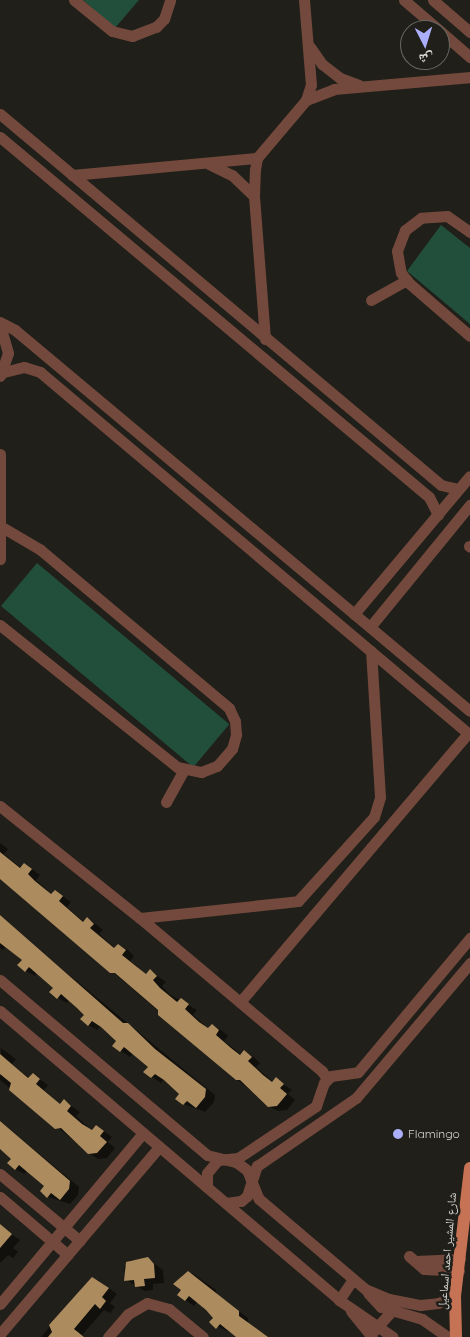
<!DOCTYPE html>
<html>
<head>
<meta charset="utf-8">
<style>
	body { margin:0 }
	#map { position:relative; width:470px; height:1337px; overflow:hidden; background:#201f19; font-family:Quicksand,"Noto Naskh Arabic",sans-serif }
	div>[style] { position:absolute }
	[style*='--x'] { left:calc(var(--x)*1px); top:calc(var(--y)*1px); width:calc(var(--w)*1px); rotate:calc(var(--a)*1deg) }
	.green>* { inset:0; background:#224f3b; transform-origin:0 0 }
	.shadow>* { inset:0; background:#0007 }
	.building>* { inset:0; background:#ac8b5e }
	.minor>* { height:11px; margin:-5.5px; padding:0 5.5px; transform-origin:5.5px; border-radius:5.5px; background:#72493c }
	.major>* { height:12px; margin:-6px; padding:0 6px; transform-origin:6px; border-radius:6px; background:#c57255 }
	.dots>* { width:14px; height:14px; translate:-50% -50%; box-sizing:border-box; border:2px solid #201f19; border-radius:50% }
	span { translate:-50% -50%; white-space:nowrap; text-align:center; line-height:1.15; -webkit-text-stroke:5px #201f19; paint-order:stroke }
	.poi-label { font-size:12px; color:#d9d8d5 }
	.left { translate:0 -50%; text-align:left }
	.street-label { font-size:12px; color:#d9d8d5 }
	.north { position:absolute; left:400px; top:20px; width:50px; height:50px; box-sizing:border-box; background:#201f19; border:1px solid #6a6964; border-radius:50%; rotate:175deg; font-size:14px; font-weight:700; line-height:20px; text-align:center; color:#d9d8d5 }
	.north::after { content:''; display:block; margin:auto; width:18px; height:22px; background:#abaffb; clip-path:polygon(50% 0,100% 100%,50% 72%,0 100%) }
</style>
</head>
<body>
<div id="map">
	<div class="green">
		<i style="clip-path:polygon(83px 0,139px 0,115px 28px)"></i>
		<i style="clip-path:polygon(441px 225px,470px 248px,470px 324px,407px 271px)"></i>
		<i style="left:37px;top:563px;width:251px;height:56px;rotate:40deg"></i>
	</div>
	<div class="shadow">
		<i style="clip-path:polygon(0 843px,8px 849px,4px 854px,21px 868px,24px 864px,33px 870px,40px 875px,36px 880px,44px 887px,52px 895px,55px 891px,64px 897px,71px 902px,67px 907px,84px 922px,87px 919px,96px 924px,103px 930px,99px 934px,116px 949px,119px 945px,128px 950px,134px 956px,130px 961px,147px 975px,150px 971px,166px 982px,162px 986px,169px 994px,197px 1010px,193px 1015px,209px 1029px,212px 1025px,221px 1030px,228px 1036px,224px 1041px,242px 1055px,245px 1052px,254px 1057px,260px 1063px,256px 1067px,273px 1082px,276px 1079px,292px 1090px,288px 1094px,295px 1100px,287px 1110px,278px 1111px,268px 1106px,0 874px)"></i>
		<i style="clip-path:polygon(0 918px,215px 1095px,214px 1102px,205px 1112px,184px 1104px,177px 1099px,181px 1094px,164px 1079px,161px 1083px,152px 1077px,145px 1072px,149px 1067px,133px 1053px,130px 1057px,121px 1051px,114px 1046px,118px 1041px,101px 1026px,97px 1030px,88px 1025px,86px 1015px,69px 1000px,67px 1003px,58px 998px,55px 987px,38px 972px,35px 976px,26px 971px,23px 960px,6px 946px,3px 950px,0 948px)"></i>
		<i style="clip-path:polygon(1px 1048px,16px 1059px,12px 1064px,29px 1078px,33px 1074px,48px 1085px,44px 1090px,61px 1105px,64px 1101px,80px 1112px,76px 1116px,92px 1131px,97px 1126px,112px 1137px,108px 1142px,115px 1148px,107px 1158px,98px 1159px,89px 1153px,0 1080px)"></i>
		<i style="clip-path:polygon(0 1121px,79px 1187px,78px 1195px,70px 1204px,48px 1197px,42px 1191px,46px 1186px,27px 1171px,24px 1174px,15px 1169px,13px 1159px,0 1146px)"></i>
		<i style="clip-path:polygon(0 1226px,20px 1240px,13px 1248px,18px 1252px,13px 1258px,8px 1255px,0 1263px)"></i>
		<i style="clip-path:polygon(148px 1259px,163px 1270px,164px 1283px,153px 1284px,153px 1290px,145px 1291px,126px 1280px,124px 1267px,130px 1260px)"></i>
		<i style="clip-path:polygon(192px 1273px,216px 1290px,217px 1295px,248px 1318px,248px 1323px,266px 1337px,238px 1337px,210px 1322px,214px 1318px,197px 1302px,194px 1306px,185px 1300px,183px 1290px,175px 1284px,184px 1274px)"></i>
		<i style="clip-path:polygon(90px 1280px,97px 1280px,117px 1294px,110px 1303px,115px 1307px,110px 1313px,104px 1310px,82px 1335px,85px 1337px,41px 1337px)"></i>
	</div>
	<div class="building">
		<i style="clip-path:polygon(0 852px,20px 868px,24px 863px,32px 869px,28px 874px,35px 881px,51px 894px,55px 890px,63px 896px,59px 901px,83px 922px,87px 917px,94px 924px,90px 928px,114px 948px,118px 944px,126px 950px,122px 955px,137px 967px,146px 974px,150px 969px,157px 976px,153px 980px,160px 988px,177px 1002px,181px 998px,189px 1004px,185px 1009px,199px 1022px,208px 1028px,212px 1024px,219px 1030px,216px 1035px,231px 1048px,240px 1055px,244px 1050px,252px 1057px,248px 1061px,263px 1075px,272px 1082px,276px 1077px,284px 1084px,280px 1088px,287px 1094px,277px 1106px,268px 1107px,240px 1080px,236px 1080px,158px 1015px,158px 1010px,115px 973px,110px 973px,0 879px)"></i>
		<i style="clip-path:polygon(0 915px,123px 1023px,128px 1023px,155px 1049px,206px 1089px,205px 1097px,196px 1108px,187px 1101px,183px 1105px,175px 1099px,179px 1094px,164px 1080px,155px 1074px,151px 1078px,143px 1072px,148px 1067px,124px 1047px,120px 1052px,112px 1046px,116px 1041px,101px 1027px,92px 1021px,88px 1026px,80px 1019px,84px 1015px,77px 1008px,61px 994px,57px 999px,49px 992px,53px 988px,29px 967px,25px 972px,17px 965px,22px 960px,0 943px)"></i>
		<i style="clip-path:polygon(0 1054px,28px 1078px,33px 1073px,40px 1079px,36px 1084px,60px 1104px,64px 1099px,71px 1106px,67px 1111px,82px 1124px,92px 1130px,96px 1125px,104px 1131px,100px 1136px,107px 1142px,97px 1153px,88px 1154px,61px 1128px,55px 1129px,9px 1090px,11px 1083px,0 1074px)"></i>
		<i style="clip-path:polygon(0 1121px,70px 1181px,69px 1189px,60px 1200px,51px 1193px,47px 1198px,40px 1191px,44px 1186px,19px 1165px,15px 1170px,7px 1163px,11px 1159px,0 1149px)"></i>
		<i style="clip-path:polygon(0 1224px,12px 1234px,0 1248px)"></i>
		<i style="clip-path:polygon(148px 1257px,154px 1264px,155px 1278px,144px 1279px,145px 1286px,135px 1287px,134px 1280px,124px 1281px,126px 1262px)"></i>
		<i style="clip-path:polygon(188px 1271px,239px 1311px,239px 1316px,268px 1337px,236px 1337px,220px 1324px,216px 1329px,209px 1322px,213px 1318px,206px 1310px,189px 1296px,185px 1301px,177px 1295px,181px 1290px,173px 1284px)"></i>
		<i style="clip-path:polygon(92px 1277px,109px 1288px,102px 1297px,106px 1301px,100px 1309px,95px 1304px,74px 1329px,84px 1337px,48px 1337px,52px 1332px,49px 1325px)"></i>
	</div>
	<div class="minor">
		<i style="--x:74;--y:0;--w:49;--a:39.2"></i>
		<i style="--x:112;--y:31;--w:21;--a:14"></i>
		<i style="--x:132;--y:36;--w:26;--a:-21"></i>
		<i style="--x:156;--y:27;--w:11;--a:-45"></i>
		<i style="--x:164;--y:19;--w:20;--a:-72"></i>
		<i style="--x:404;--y:0;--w:46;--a:40.6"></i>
		<i style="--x:433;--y:0;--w:49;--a:40.9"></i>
		<i style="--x:440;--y:31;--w:40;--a:41"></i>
		<i style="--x:310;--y:47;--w:21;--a:55"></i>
		<i style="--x:322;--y:64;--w:23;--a:38"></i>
		<i style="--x:340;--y:78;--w:20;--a:20"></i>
		<i style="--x:306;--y:100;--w:30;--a:-21"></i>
		<i style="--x:334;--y:89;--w:137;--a:-5"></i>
		<i style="--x:0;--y:114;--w:576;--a:40.07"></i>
		<i style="--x:441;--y:485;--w:18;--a:13"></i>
		<i style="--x:0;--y:137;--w:560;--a:40"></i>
		<i style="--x:429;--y:497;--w:20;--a:63"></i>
		<i style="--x:209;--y:164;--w:25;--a:26"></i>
		<i style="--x:232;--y:175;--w:30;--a:44"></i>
		<i style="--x:72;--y:175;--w:186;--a:-5.3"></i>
		<i style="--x:470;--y:232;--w:28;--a:-145"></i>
		<i style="--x:447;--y:216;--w:26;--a:176"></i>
		<i style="--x:421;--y:218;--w:20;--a:143"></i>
		<i style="--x:405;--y:230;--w:22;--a:111"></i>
		<i style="--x:397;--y:251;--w:22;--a:80"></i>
		<i style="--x:401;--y:273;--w:14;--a:51"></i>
		<i style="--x:410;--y:284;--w:79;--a:40.9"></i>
		<i style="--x:371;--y:300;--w:41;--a:-29.1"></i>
		<i style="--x:0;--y:322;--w:17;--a:28"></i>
		<i style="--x:15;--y:330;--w:593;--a:39.94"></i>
		<i style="--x:0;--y:325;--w:29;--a:74"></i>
		<i style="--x:8;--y:353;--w:24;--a:109"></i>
		<i style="--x:265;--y:339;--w:143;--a:-94.4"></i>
		<i style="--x:254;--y:196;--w:26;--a:-88"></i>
		<i style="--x:255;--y:170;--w:12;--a:-81"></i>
		<i style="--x:257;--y:158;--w:76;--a:-49.8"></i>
		<i style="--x:306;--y:100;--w:16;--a:-72"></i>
		<i style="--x:311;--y:85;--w:85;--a:-94.7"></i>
		<i style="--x:0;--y:373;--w:25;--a:-14"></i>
		<i style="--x:24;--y:367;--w:17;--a:17"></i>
		<i style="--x:40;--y:372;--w:563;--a:40.17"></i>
		<i style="--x:0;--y:454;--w:105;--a:90"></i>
		<i style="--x:469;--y:546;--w:1;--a:45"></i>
		<i style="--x:354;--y:614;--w:180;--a:-50"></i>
		<i style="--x:0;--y:625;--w:227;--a:38.7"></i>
		<i style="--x:177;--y:767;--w:25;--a:12"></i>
		<i style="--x:201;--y:772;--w:17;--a:-21"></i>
		<i style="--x:217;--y:766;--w:23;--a:-49"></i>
		<i style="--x:232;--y:749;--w:15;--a:-74"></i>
		<i style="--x:236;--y:735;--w:14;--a:-94"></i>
		<i style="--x:235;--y:721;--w:14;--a:-115"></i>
		<i style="--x:229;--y:708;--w:246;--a:-140"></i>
		<i style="--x:41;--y:550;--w:45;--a:-149.5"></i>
		<i style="--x:370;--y:627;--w:158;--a:-50.7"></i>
		<i style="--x:166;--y:802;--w:37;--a:-61"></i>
		<i style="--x:0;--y:806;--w:179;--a:38.7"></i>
		<i style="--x:140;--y:918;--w:238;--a:40.1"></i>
		<i style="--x:322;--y:1071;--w:9;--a:58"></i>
		<i style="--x:140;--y:918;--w:159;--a:-6.1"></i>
		<i style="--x:298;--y:901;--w:113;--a:-47.9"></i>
		<i style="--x:374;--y:817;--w:21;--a:-73"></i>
		<i style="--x:380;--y:797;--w:146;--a:-93.5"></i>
		<i style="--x:0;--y:980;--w:271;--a:40.2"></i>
		<i style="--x:207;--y:1155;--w:30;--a:14"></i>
		<i style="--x:236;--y:1162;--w:14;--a:36"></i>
		<i style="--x:247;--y:1170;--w:31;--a:68"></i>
		<i style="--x:259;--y:1199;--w:139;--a:40.3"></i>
		<i style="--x:365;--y:1289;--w:26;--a:23"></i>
		<i style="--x:389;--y:1299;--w:32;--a:11"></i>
		<i style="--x:420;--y:1305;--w:18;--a:-6"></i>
		<i style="--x:438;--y:1303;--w:18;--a:-22"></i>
		<i style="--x:240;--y:1002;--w:353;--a:-49.7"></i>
		<i style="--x:0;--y:1011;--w:445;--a:40.4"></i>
		<i style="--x:339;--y:1300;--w:65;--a:34.4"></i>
		<i style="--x:0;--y:1174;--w:104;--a:39.9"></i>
		<i style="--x:207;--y:1187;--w:14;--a:-90"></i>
		<i style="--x:207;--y:1173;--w:17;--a:-50"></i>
		<i style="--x:218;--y:1160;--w:20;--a:-6"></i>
		<i style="--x:238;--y:1158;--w:94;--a:-33.7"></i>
		<i style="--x:316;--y:1106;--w:24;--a:-71"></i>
		<i style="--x:324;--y:1083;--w:10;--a:-45"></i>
		<i style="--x:331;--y:1076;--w:27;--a:-8"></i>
		<i style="--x:358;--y:1072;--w:175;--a:-50.1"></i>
		<i style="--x:0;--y:1197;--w:89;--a:40.5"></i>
		<i style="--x:226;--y:1203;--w:15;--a:-8"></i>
		<i style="--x:241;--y:1201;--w:8;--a:-40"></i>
		<i style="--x:247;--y:1196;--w:32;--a:-72"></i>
		<i style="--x:257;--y:1166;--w:120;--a:-34.5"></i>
		<i style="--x:356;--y:1098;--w:177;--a:-49.8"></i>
		<i style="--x:409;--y:1256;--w:20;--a:41"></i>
		<i style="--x:424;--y:1269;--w:35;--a:3"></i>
		<i style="--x:416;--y:1261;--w:44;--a:-2.6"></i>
		<i style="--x:368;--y:1293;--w:19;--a:47"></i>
		<i style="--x:381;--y:1307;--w:43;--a:16.3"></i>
		<i style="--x:422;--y:1319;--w:32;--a:35"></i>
		<i style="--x:339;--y:1300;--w:25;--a:-56"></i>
		<i style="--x:0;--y:1304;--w:223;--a:-50.1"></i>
		<i style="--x:351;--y:1311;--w:33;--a:51"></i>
		<i style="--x:0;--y:1334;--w:245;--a:-49.6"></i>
		<i style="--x:370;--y:1335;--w:38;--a:-48"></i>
		<i style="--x:108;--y:1337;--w:30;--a:-49"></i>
		<i style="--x:128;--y:1314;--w:22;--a:-30"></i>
		<i style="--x:147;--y:1303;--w:23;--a:15"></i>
		<i style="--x:169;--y:1309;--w:44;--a:39.5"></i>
	</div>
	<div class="major">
		<i style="--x:456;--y:1337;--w:41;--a:-91.4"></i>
		<i style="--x:455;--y:1296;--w:129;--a:-83.3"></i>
	</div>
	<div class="dots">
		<i style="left:398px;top:1134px;background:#abaffb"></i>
	</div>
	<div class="poi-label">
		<span class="left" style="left:408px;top:1134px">Flamingo</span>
	</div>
	<div class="street-label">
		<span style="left:447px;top:1251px;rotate:-85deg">شارع المشير احمد اسماعيل</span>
	</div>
	<div class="north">ش</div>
</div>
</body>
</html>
